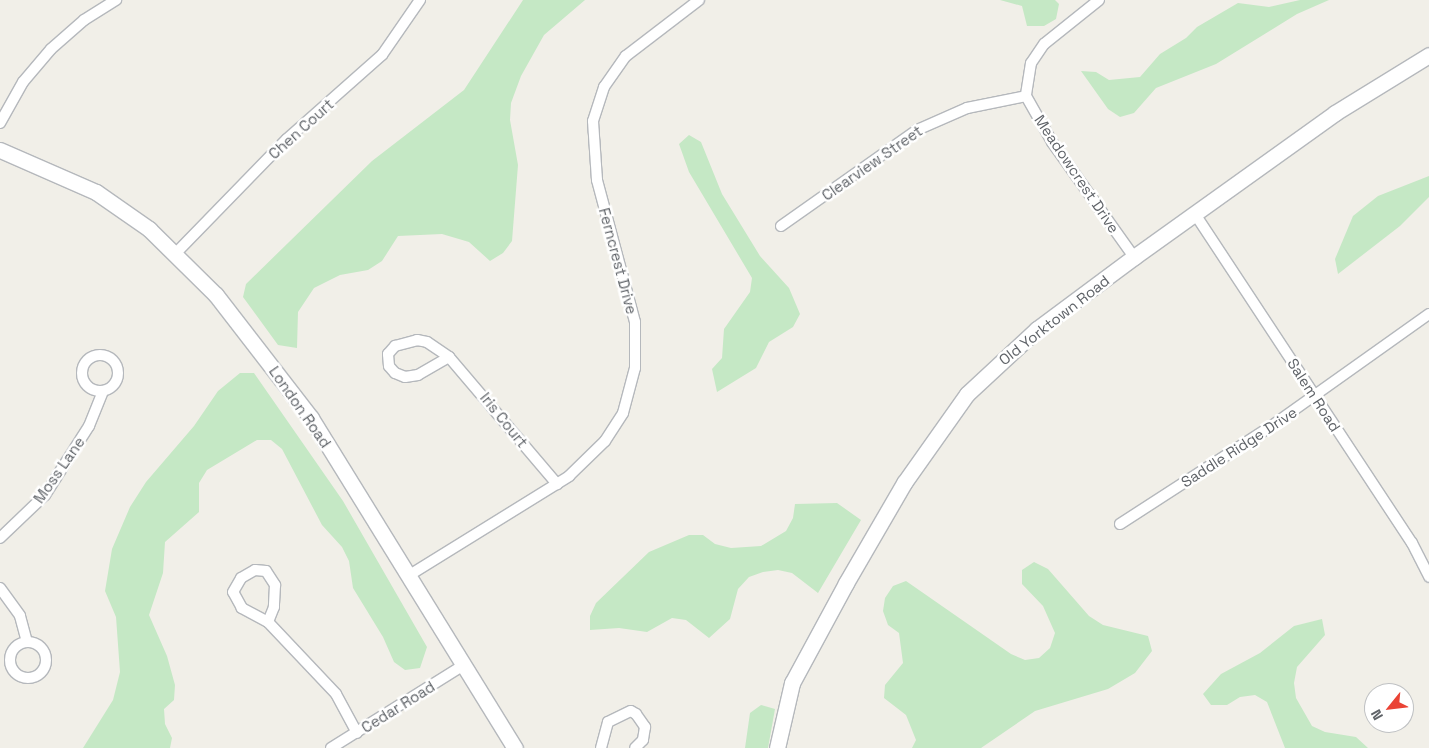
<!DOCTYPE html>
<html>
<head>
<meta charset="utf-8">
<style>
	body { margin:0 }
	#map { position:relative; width:1429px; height:748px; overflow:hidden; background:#f1efe8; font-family:"Space Grotesk",sans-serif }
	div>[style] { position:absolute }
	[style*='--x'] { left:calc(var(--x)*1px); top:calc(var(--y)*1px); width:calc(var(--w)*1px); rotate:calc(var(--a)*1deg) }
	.green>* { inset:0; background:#c5e8c5 }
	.roads { filter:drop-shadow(1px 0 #b5b8bc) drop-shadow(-1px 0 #b5b8bc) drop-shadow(0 1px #b5b8bc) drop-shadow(0 -1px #b5b8bc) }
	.street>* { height:10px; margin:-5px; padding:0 5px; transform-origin:5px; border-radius:5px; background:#fff }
	.street>.ring { margin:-5px; padding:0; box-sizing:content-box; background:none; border:10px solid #fff; border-radius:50% }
	.secondary>* { height:15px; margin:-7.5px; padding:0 7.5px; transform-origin:7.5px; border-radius:7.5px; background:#fff }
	span { translate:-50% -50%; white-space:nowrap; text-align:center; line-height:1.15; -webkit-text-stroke:5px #fff; paint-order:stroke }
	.street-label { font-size:15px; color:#5f6368 }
	.north { position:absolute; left:1364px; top:683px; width:50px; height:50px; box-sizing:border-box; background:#fff; border:1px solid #bfc1c3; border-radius:50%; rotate:241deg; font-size:14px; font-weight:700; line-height:20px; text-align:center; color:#5f6368 }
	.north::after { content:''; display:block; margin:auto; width:18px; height:22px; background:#ea4335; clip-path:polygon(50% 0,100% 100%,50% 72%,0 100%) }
</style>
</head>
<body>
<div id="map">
	<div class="green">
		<i style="clip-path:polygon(523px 0,585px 0,544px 35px,521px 76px,511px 103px,510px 120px,518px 165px,512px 241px,503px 253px,490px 261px,469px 242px,442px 234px,398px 236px,382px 261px,368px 270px,340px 275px,314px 288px,298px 312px,297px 348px,278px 345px,243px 297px,246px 284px,372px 161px,464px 90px)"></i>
		<i style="clip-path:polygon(1000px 0,1055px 0,1059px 4px,1056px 19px,1044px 26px,1027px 26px,1022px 6px)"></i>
		<i style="clip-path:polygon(1300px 0,1329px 0,1297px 14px,1216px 64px,1156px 88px,1134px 113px,1120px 117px,1108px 109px,1081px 71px,1096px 72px,1109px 80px,1140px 77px,1160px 54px,1186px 38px,1197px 27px,1238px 3px,1269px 7px)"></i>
		<i style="clip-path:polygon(689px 135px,701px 142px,722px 194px,760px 256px,789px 288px,800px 314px,793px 327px,769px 342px,756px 368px,717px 392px,712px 369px,722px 358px,724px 329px,750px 292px,752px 278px,689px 172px,679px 144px)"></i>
		<i style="clip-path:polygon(1429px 176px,1429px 197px,1400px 226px,1338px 274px,1335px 259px,1353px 216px,1378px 196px)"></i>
		<i style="clip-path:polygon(240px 373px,254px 373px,343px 501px,427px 647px,420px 668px,405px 670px,394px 662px,383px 637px,353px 588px,349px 561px,342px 547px,322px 525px,282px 449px,271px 440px,257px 440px,207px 470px,199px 483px,199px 512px,165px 542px,163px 573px,149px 615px,167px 656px,175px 685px,174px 700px,164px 709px,165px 724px,172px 738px,170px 748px,83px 748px,113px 700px,120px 672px,116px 617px,105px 591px,112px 549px,130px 507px,146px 482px,194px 426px,218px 391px)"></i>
		<i style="clip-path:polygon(837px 503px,861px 520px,818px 593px,792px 573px,778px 570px,763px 572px,749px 577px,738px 589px,730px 619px,709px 638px,686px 620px,672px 618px,647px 632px,619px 628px,590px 630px,590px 616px,596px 603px,649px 552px,689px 535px,703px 535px,715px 544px,731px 548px,761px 546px,786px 531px,793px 518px,795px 504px)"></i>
		<i style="clip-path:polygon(1034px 562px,1048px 569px,1089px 616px,1103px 625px,1148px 636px,1152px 651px,1135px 673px,1108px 689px,1035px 711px,981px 748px,912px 748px,916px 740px,906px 715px,884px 698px,885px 685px,903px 663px,899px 633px,888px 625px,883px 611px,885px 598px,893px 586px,906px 581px,1011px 654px,1025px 660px,1039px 658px,1050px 648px,1055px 633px,1043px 606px,1022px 584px,1022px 570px)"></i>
		<i style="clip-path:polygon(1322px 619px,1325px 635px,1297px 667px,1294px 683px,1296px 698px,1312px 726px,1325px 732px,1356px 737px,1368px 748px,1285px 748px,1267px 702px,1255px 695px,1240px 697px,1227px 705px,1211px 705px,1203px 694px,1221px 674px,1260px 653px,1294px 626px)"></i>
		<i style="clip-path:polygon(761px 705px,775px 709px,768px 748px,745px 748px,750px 713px)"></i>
	</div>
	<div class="roads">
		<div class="street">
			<i style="--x:1099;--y:0;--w:70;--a:141.3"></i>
			<i style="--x:1044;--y:44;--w:23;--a:124"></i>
			<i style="--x:1031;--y:63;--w:33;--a:99"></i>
			<i style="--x:1026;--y:96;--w:53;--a:60.5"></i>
			<i style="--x:1052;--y:142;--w:141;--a:54.5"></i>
			<i style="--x:0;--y:123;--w:47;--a:-60.7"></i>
			<i style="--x:23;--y:82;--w:43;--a:-49.7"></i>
			<i style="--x:51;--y:49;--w:44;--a:-41.3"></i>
			<i style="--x:84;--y:20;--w:38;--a:-32"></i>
			<i style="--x:1195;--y:214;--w:394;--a:56.6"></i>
			<i style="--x:1412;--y:543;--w:38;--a:63"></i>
			<i style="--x:781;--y:226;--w:166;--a:-35.2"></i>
			<i style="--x:917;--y:130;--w:55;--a:-23.7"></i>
			<i style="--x:967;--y:108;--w:60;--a:-11.5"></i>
			<i style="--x:176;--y:253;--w:159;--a:-45.8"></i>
			<i style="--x:287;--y:139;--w:127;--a:-41.5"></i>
			<i style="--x:382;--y:55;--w:67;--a:-55.4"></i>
			<i style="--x:417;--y:340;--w:10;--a:11"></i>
			<i style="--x:427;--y:342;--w:27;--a:34"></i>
			<i style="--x:449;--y:357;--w:36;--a:150"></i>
			<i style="--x:418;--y:375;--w:13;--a:171"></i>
			<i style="--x:405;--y:377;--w:11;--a:-158"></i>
			<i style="--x:395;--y:373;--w:9;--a:-131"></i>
			<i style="--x:389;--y:366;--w:12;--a:-95"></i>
			<i style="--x:388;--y:354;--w:11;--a:-49"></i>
			<i style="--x:395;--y:346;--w:23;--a:-15"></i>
			<i class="ring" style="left:82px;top:355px;width:26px;height:26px"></i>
			<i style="--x:449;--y:357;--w:167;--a:49.6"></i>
			<i style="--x:1120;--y:524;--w:179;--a:-32.9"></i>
			<i style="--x:1270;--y:427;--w:195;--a:-35.4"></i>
			<i style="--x:0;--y:538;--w:62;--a:-43.7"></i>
			<i style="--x:45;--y:495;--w:82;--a:-57.5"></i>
			<i style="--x:89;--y:426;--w:37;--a:-68"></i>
			<i style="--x:255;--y:570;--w:11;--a:5"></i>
			<i style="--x:266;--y:571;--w:17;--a:57"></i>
			<i style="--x:275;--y:585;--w:22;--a:93"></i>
			<i style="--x:274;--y:607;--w:16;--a:112"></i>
			<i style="--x:268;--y:622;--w:30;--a:-152"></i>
			<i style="--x:242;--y:608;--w:18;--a:-119"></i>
			<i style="--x:233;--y:592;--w:16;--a:-60"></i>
			<i style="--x:241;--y:578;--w:16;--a:-30"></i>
			<i style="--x:408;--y:576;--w:190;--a:-31.8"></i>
			<i style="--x:569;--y:476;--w:50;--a:-44.2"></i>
			<i style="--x:605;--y:441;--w:33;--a:-57"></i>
			<i style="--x:623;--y:413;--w:47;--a:-75.1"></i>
			<i style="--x:635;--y:368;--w:46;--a:-90"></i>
			<i style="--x:635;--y:322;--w:147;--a:-105"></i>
			<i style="--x:597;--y:180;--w:59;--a:-93.9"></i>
			<i style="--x:593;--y:121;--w:36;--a:-72"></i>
			<i style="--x:604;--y:87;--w:38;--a:-55"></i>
			<i style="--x:626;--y:56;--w:92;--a:-37.5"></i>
			<i style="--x:0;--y:588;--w:34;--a:54"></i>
			<i style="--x:20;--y:616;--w:27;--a:75"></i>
			<i style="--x:268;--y:622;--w:99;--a:46.6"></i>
			<i style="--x:336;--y:694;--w:44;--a:61.7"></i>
			<i class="ring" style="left:10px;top:642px;width:26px;height:26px"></i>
			<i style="--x:331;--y:748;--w:157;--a:-32"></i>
			<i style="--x:601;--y:748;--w:27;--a:-75"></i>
			<i style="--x:608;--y:722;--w:25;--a:-26"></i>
			<i style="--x:631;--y:711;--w:6;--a:31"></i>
			<i style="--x:636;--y:714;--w:16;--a:55"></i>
			<i style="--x:645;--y:727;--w:13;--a:99"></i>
			<i style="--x:643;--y:740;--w:11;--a:135"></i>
		</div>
		<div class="secondary">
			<i style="--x:0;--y:150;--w:105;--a:23.6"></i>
			<i style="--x:96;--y:192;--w:65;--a:34.9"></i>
			<i style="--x:149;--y:229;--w:94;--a:44.6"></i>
			<i style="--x:216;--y:295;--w:155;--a:52.3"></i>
			<i style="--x:311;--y:418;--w:388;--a:58.3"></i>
			<i style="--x:777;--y:748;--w:67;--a:-77"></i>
			<i style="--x:792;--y:683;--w:114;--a:-61.6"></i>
			<i style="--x:846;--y:583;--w:116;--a:-59.9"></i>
			<i style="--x:904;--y:483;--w:109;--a:-54.7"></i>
			<i style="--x:967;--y:394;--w:96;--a:-42.9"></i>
			<i style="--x:1037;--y:329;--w:121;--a:-36.6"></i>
			<i style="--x:1134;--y:257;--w:247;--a:-35.6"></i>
			<i style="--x:1335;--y:113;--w:110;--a:-31.7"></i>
		</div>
	</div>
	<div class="street-label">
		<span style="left:301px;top:129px;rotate:-42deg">Chen Court</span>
		<span style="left:872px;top:163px;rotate:-35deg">Clearview Street</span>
		<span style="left:1077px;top:174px;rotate:56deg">Meadowcrest Drive</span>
		<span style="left:618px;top:261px;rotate:75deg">Ferncrest Drive</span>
		<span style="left:1054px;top:320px;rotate:-38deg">Old Yorktown Road</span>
		<span style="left:1314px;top:395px;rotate:57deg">Salem Road</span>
		<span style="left:300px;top:407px;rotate:55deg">London Road</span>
		<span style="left:504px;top:420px;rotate:51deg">Iris Court</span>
		<span style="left:1239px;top:447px;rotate:-33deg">Saddle Ridge Drive</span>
		<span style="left:59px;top:470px;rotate:-55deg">Moss Lane</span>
		<span style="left:398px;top:707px;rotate:-32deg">Cedar Road</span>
	</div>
	<div class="north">N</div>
</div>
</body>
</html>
